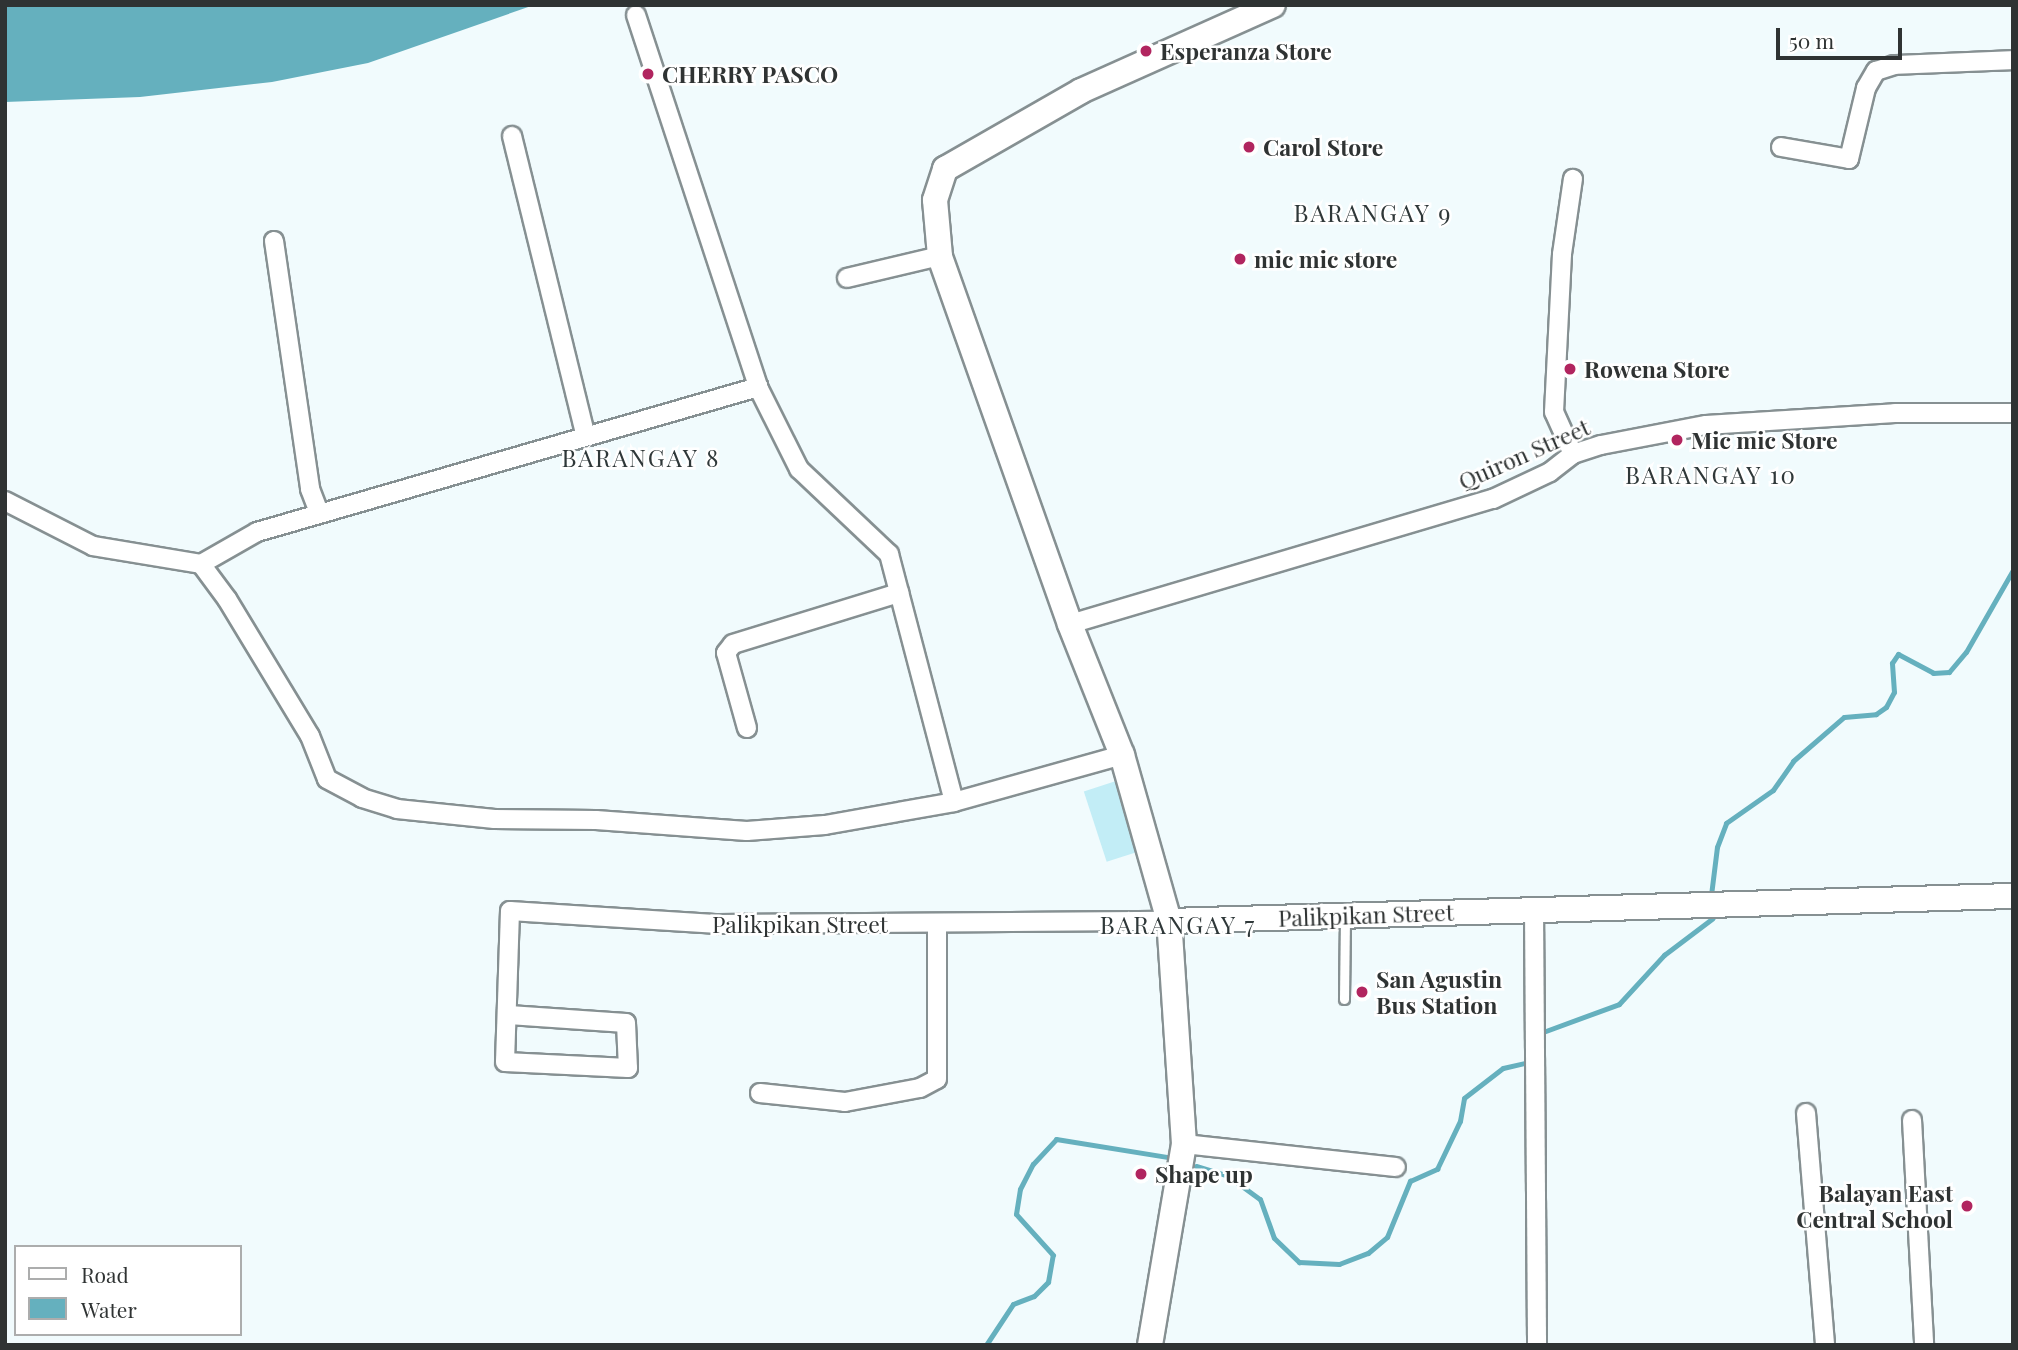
<!DOCTYPE html>
<html>
<head>
<meta charset="utf-8">
<style>
	body { margin:0 }
	#map { position:relative; width:2018px; height:1350px; overflow:hidden; background:#f1fbfd; font-family:"Playfair Display",serif }
	div>[style] { position:absolute }
	[style*='--x'] { left:calc(var(--x)*1px); top:calc(var(--y)*1px); width:calc(var(--w)*1px); rotate:calc(var(--a)*1deg) }
	.green>* { inset:0; background:#c2edf6; transform-origin:0 0 }
	.water>* { inset:0; background:#65b0be }
	.stream>* { height:5px; margin:-2.5px; padding:0 2.5px; transform-origin:2.5px; border-radius:2.5px; background:#65b0be }
	.roads { filter:drop-shadow(2px 0 #869092) drop-shadow(-2px 0 #869092) drop-shadow(0 2px #869092) drop-shadow(0 -2px #869092) }
	.lane>* { height:9px; margin:-4.5px; padding:0 4.5px; transform-origin:4.5px; border-radius:4.5px; background:#fff }
	.street>* { height:18px; margin:-9px; padding:0 9px; transform-origin:9px; border-radius:9px; background:#fff }
	.secondary>* { height:24px; margin:-12px; padding:0 12px; transform-origin:12px; border-radius:12px; background:#fff }
	.dots>* { width:19px; height:19px; translate:-50% -50%; box-sizing:border-box; border:4px solid #fff; border-radius:50% }
	span { translate:-50% -50%; white-space:nowrap; text-align:center; line-height:1.15; -webkit-text-stroke:5px #fff; paint-order:stroke }
	.poi-label { font-size:23px; color:#2f3333; font-weight:700 }
	.left { translate:0 -50%; text-align:left }
	.right { translate:-100% -50%; text-align:right }
	.street-label { font-size:23px; color:#2f3333 }
	.neighbourhood-label { font-size:24px; color:#2f3839; letter-spacing:2px }
	.frame { position:absolute; inset:0; border:7px solid #2f3333; pointer-events:none }
	.legend { position:absolute; left:14px; top:1245px; width:228px; height:91px; box-sizing:border-box; background:#fff; border:2px solid #acadad; margin:0; padding:9px 12px; list-style:none; font-size:21px; color:#2f3333 }
	.legend li { display:flex; align-items:center; gap:14px; height:35px }
	.legend b { width:35px; border:2px solid #acadad }
	.scale { position:absolute; left:1776px; top:28px; width:126px; height:32px; box-sizing:border-box; border:4px solid #2f3333; border-top:0; padding-left:9px; font-size:21px; line-height:24px; white-space:nowrap; color:#2f3333; -webkit-text-stroke:5px #fff; paint-order:stroke }
</style>
</head>
<body>
<div id="map">
	<div class="green">
		<i style="left:1119px;top:780px;width:74px;height:37px;rotate:72deg"></i>
	</div>
	<div class="water">
		<i style="clip-path:polygon(5px 5px,534px 5px,368px 63px,272px 82px,140px 97px,5px 102px)"></i>
	</div>
	<div class="stream">
		<i style="--x:1711;--y:895;--w:48;--a:-82.9"></i>
		<i style="--x:1717;--y:847;--w:26;--a:-69"></i>
		<i style="--x:1726;--y:823;--w:57;--a:-35.1"></i>
		<i style="--x:1773;--y:790;--w:35;--a:-55"></i>
		<i style="--x:1793;--y:761;--w:67;--a:-40.8"></i>
		<i style="--x:1844;--y:717;--w:32;--a:-5"></i>
		<i style="--x:1876;--y:714;--w:12;--a:-35"></i>
		<i style="--x:1886;--y:707;--w:17;--a:-62"></i>
		<i style="--x:1894;--y:692;--w:29;--a:-94"></i>
		<i style="--x:1892;--y:663;--w:11;--a:-56"></i>
		<i style="--x:1898;--y:654;--w:40;--a:28"></i>
		<i style="--x:1933;--y:673;--w:16;--a:-4"></i>
		<i style="--x:1949;--y:672;--w:26;--a:-50"></i>
		<i style="--x:1966;--y:652;--w:95;--a:-60.2"></i>
		<i style="--x:1543;--y:1032;--w:81;--a:-20.2"></i>
		<i style="--x:1619;--y:1004;--w:67;--a:-47.4"></i>
		<i style="--x:1664;--y:955;--w:61;--a:-37.1"></i>
		<i style="--x:1196;--y:1166;--w:34;--a:17"></i>
		<i style="--x:1228;--y:1176;--w:39;--a:36"></i>
		<i style="--x:1260;--y:1199;--w:41;--a:70.3"></i>
		<i style="--x:1274;--y:1238;--w:35;--a:44"></i>
		<i style="--x:1299;--y:1262;--w:40;--a:2.9"></i>
		<i style="--x:1339;--y:1264;--w:31;--a:-21"></i>
		<i style="--x:1368;--y:1253;--w:25;--a:-40"></i>
		<i style="--x:1387;--y:1237;--w:61;--a:-67.7"></i>
		<i style="--x:1410;--y:1181;--w:30;--a:-24"></i>
		<i style="--x:1437;--y:1169;--w:53;--a:-64.4"></i>
		<i style="--x:1460;--y:1121;--w:23;--a:-80"></i>
		<i style="--x:1464;--y:1098;--w:49;--a:-37.6"></i>
		<i style="--x:1503;--y:1068;--w:23;--a:-13"></i>
		<i style="--x:986;--y:1345;--w:49;--a:-56.6"></i>
		<i style="--x:1013;--y:1304;--w:22;--a:-21"></i>
		<i style="--x:1034;--y:1296;--w:20;--a:-45"></i>
		<i style="--x:1048;--y:1282;--w:27;--a:-80"></i>
		<i style="--x:1053;--y:1255;--w:55;--a:-132.1"></i>
		<i style="--x:1016;--y:1214;--w:25;--a:-81"></i>
		<i style="--x:1020;--y:1189;--w:28;--a:-63"></i>
		<i style="--x:1033;--y:1164;--w:34;--a:-47"></i>
		<i style="--x:1056;--y:1139;--w:112;--a:9.2"></i>
	</div>
	<div class="roads">
		<div class="lane">
			<i style="--x:1344;--y:999;--w:82;--a:-89.3"></i>
		</div>
		<div class="street">
			<i style="--x:636;--y:15;--w:391;--a:71.8"></i>
			<i style="--x:758;--y:387;--w:92;--a:63.4"></i>
			<i style="--x:799;--y:469;--w:124;--a:43.4"></i>
			<i style="--x:889;--y:554;--w:256;--a:75.3"></i>
			<i style="--x:954;--y:802;--w:174;--a:-15.6"></i>
			<i style="--x:512;--y:136;--w:307;--a:76.2"></i>
			<i style="--x:1781;--y:147;--w:69;--a:10"></i>
			<i style="--x:1849;--y:159;--w:73;--a:-76.5"></i>
			<i style="--x:1866;--y:88;--w:20;--a:-60"></i>
			<i style="--x:1876;--y:71;--w:19;--a:-18"></i>
			<i style="--x:1894;--y:65;--w:119;--a:-2.4"></i>
			<i style="--x:274;--y:241;--w:251;--a:81.7"></i>
			<i style="--x:310;--y:489;--w:26;--a:69"></i>
			<i style="--x:847;--y:278;--w:96;--a:-13.3"></i>
			<i style="--x:1573;--y:454;--w:46;--a:-114.3"></i>
			<i style="--x:1554;--y:412;--w:158;--a:-87.1"></i>
			<i style="--x:1562;--y:254;--w:76;--a:-81.7"></i>
			<i style="--x:5;--y:501;--w:99;--a:27.1"></i>
			<i style="--x:93;--y:546;--w:109;--a:9.5"></i>
			<i style="--x:201;--y:564;--w:64;--a:-29.7"></i>
			<i style="--x:257;--y:532;--w:522;--a:-16.14"></i>
			<i style="--x:201;--y:564;--w:44;--a:53.4"></i>
			<i style="--x:227;--y:599;--w:160;--a:58.8"></i>
			<i style="--x:310;--y:736;--w:46;--a:68.4"></i>
			<i style="--x:327;--y:779;--w:40;--a:28"></i>
			<i style="--x:362;--y:798;--w:37;--a:17"></i>
			<i style="--x:397;--y:809;--w:98;--a:5.9"></i>
			<i style="--x:494;--y:819;--w:102;--a:0.6"></i>
			<i style="--x:596;--y:820;--w:151;--a:4.2"></i>
			<i style="--x:747;--y:831;--w:78;--a:-4.4"></i>
			<i style="--x:825;--y:825;--w:131;--a:-10.1"></i>
			<i style="--x:1070;--y:624;--w:441;--a:-16.5"></i>
			<i style="--x:1493;--y:499;--w:63;--a:-25.3"></i>
			<i style="--x:1550;--y:472;--w:29;--a:-38"></i>
			<i style="--x:1573;--y:454;--w:29;--a:-18"></i>
			<i style="--x:1601;--y:445;--w:107;--a:-10.8"></i>
			<i style="--x:1706;--y:425;--w:189;--a:-3.6"></i>
			<i style="--x:1895;--y:413;--w:118;--a:0"></i>
			<i style="--x:747;--y:728;--w:78;--a:-105.6"></i>
			<i style="--x:726;--y:653;--w:11;--a:-52"></i>
			<i style="--x:733;--y:644;--w:174;--a:-17.1"></i>
			<i style="--x:1534;--y:909;--w:436;--a:89.6"></i>
			<i style="--x:509;--y:1015;--w:117;--a:3.9"></i>
			<i style="--x:626;--y:1023;--w:45;--a:87.5"></i>
			<i style="--x:628;--y:1068;--w:123;--a:-177.2"></i>
			<i style="--x:505;--y:1062;--w:151;--a:-88.1"></i>
			<i style="--x:510;--y:911;--w:209;--a:3.6"></i>
			<i style="--x:719;--y:924;--w:450;--a:-0.4"></i>
			<i style="--x:760;--y:1093;--w:85;--a:6"></i>
			<i style="--x:845;--y:1102;--w:76;--a:-10.6"></i>
			<i style="--x:920;--y:1088;--w:19;--a:-28"></i>
			<i style="--x:937;--y:1079;--w:155;--a:-90"></i>
			<i style="--x:1806;--y:1113;--w:233;--a:85.3"></i>
			<i style="--x:1912;--y:1120;--w:225;--a:86.9"></i>
			<i style="--x:1184;--y:1144;--w:213;--a:6.2"></i>
		</div>
		<div class="secondary">
			<i style="--x:1169;--y:921;--w:844;--a:-1.7"></i>
			<i style="--x:1150;--y:1345;--w:204;--a:-80.4"></i>
			<i style="--x:1184;--y:1144;--w:224;--a:-93.8"></i>
			<i style="--x:1169;--y:921;--w:173;--a:-105.8"></i>
			<i style="--x:1122;--y:755;--w:141;--a:-111.7"></i>
			<i style="--x:1070;--y:624;--w:390;--a:-109.5"></i>
			<i style="--x:940;--y:256;--w:56;--a:-95.1"></i>
			<i style="--x:935;--y:200;--w:33;--a:-72"></i>
			<i style="--x:945;--y:169;--w:157;--a:-29.8"></i>
			<i style="--x:1081;--y:91;--w:210;--a:-24.1"></i>
		</div>
	</div>
	<div class="dots">
		<i style="left:1146px;top:51px;background:#b1255f"></i>
		<i style="left:648px;top:74px;background:#b1255f"></i>
		<i style="left:1249px;top:147px;background:#b1255f"></i>
		<i style="left:1240px;top:259px;background:#b1255f"></i>
		<i style="left:1570px;top:369px;background:#b1255f"></i>
		<i style="left:1677px;top:440px;background:#b1255f"></i>
		<i style="left:1362px;top:992px;background:#b1255f"></i>
		<i style="left:1141px;top:1174px;background:#b1255f"></i>
		<i style="left:1967px;top:1206px;background:#b1255f"></i>
	</div>
	<div class="poi-label">
		<span class="left" style="left:1160px;top:51px">Esperanza Store</span>
		<span class="left" style="left:662px;top:74px">CHERRY PASCO</span>
		<span class="left" style="left:1263px;top:147px">Carol Store</span>
		<span class="left" style="left:1254px;top:259px">mic mic store</span>
		<span class="left" style="left:1584px;top:369px">Rowena Store</span>
		<span class="left" style="left:1691px;top:440px">Mic mic Store</span>
		<span class="left" style="left:1376px;top:992px">San Agustin<br>Bus Station</span>
		<span class="left" style="left:1155px;top:1174px">Shape up</span>
		<span class="right" style="left:1953px;top:1206px">Balayan East<br>Central School</span>
	</div>
	<div class="street-label">
		<span style="left:1524px;top:454px;rotate:-24deg">Quiron Street</span>
		<span style="left:1366px;top:915px;rotate:-2deg">Palikpikan Street</span>
		<span style="left:800px;top:924px">Palikpikan Street</span>
	</div>
	<div class="neighbourhood-label">
		<span style="left:1373px;top:213px">BARANGAY 9</span>
		<span style="left:641px;top:458px">BARANGAY 8</span>
		<span style="left:1711px;top:475px">BARANGAY 10</span>
		<span style="left:1178px;top:925px">BARANGAY 7</span>
	</div>
	<div class="frame"></div>
	<ul class="legend">
	<li><b style="height:9px;background:#fff"></b>Road</li>
	<li><b style="height:19px;background:#65b0be"></b>Water</li>
	</ul>
	<div class="scale">50 m</div>
</div>
</body>
</html>
